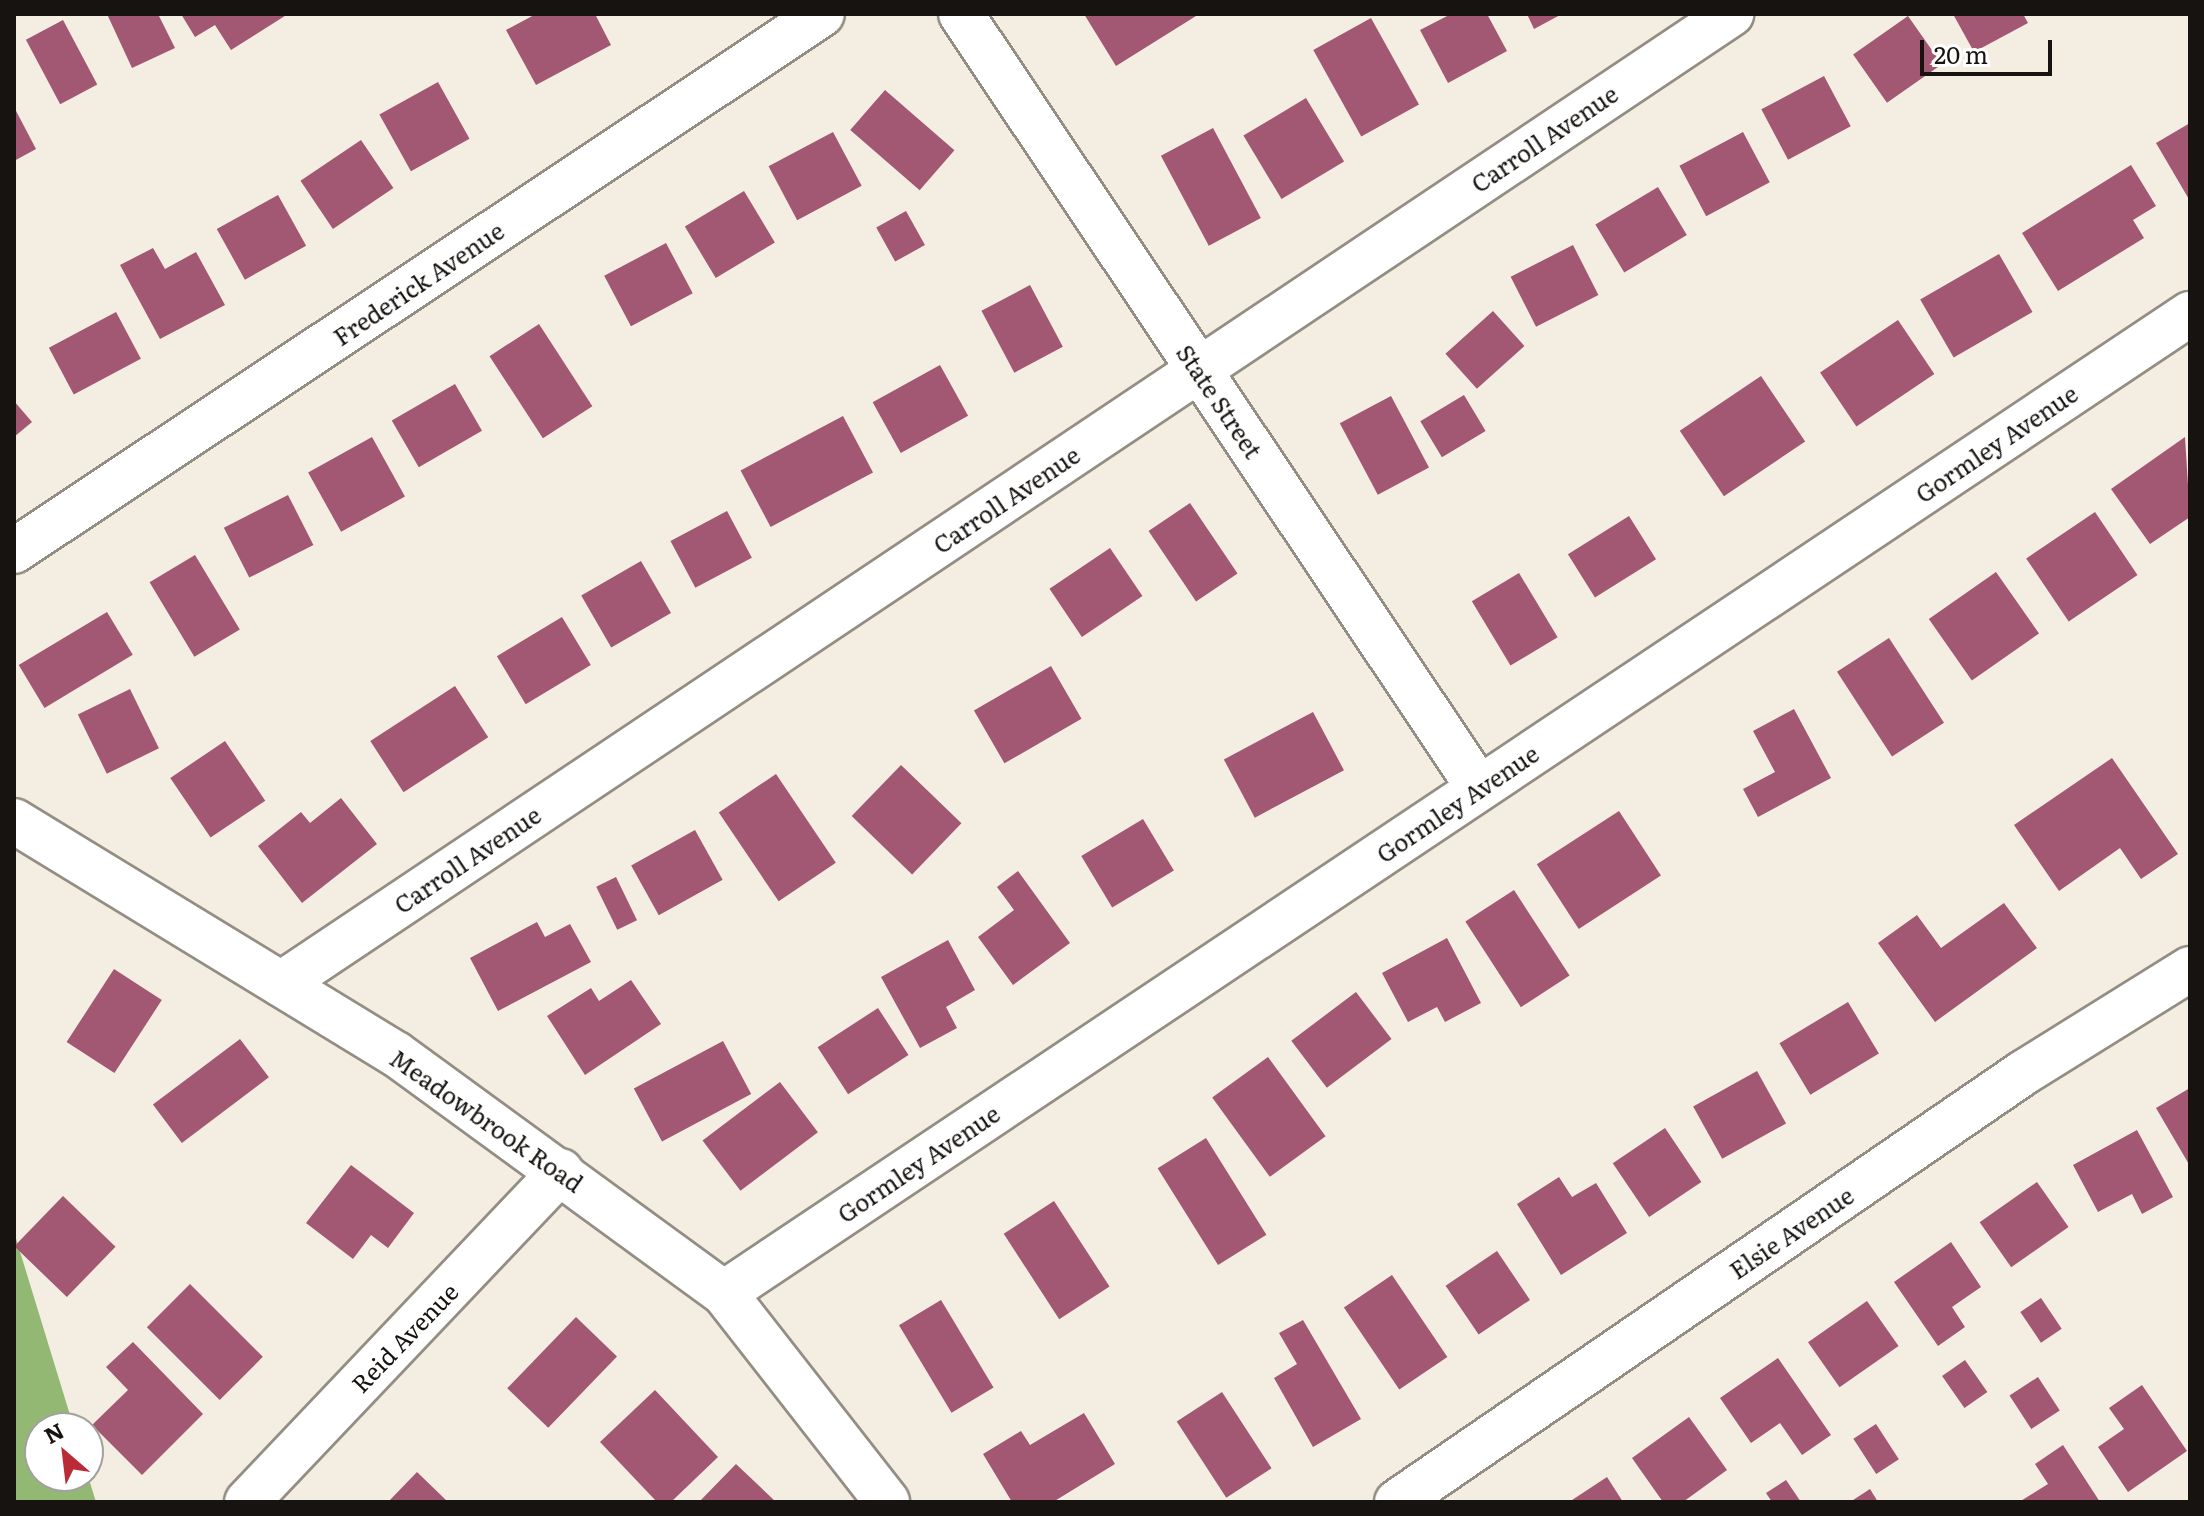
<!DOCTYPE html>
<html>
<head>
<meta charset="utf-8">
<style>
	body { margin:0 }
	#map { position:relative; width:2204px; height:1516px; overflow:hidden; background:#f4ede2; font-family:Literata,serif }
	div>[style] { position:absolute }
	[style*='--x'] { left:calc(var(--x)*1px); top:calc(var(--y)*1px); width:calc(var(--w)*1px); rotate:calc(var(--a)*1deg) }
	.forest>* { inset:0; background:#92b873 }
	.building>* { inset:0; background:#a25773; transform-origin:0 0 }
	.roads { filter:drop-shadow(2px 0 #948d83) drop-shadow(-2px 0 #948d83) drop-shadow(0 2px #948d83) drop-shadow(0 -2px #948d83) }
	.minor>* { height:44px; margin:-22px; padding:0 22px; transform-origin:22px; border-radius:22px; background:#fff }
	span { translate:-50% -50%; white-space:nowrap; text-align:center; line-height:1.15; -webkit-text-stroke:7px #fff; paint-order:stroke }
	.street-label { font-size:24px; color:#161310 }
	.frame { position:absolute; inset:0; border:16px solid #161310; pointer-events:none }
	.north { position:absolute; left:24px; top:1412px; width:80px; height:80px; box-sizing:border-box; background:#fff; border:2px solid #a2a19f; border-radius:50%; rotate:332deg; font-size:22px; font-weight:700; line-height:32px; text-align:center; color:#161310 }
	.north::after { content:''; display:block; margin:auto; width:28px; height:36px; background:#bb2b35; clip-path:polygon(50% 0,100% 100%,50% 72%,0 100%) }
	.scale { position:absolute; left:1920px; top:40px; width:132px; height:36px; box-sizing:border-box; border:4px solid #161310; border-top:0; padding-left:10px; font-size:24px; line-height:28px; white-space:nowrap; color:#161310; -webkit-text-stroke:6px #fff; paint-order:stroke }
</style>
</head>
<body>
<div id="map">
	<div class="forest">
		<i style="clip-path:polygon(14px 1232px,74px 1428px,40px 1428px,40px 1476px,88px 1476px,96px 1502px,14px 1502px)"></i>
	</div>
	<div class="building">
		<i style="clip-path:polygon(107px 14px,158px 14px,175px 48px,132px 68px)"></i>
		<i style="clip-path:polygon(181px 14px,288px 14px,231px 50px,215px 25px,195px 37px)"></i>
		<i style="clip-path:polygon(536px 14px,595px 14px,611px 45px,536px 85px,506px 30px)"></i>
		<i style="clip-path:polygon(1084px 14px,1194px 14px,1196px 16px,1116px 66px)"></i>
		<i style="clip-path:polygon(1451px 14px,1487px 14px,1507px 51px,1448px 83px,1420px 30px)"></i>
		<i style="clip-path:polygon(1527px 14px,1562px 14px,1534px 29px)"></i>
		<i style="clip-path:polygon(1953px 14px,2023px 14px,2028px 23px,1974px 52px)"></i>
		<i style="left:1908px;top:16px;width:59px;height:67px;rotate:55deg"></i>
		<i style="left:1371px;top:18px;width:99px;height:66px;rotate:61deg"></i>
		<i style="left:63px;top:20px;width:73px;height:42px;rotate:62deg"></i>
		<i style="left:1824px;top:76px;width:57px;height:71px;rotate:62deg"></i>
		<i style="left:438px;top:82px;width:65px;height:67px;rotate:61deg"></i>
		<i style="left:885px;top:90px;width:92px;height:53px;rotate:41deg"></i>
		<i style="left:1306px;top:98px;width:74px;height:73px;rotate:59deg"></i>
		<i style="clip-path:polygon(14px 107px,36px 149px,14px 161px)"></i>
		<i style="clip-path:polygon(2190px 123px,2190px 201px,2156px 143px)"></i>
		<i style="left:1213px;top:128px;width:102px;height:59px;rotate:62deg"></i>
		<i style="left:833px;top:132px;width:61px;height:73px;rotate:62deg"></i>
		<i style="left:1743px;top:132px;width:57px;height:72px;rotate:62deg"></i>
		<i style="left:361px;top:140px;width:58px;height:73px;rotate:56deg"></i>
		<i style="clip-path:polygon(2131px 165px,2156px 206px,2133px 220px,2144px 238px,2058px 291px,2022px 233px)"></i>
		<i style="left:1658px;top:187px;width:56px;height:73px;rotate:59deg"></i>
		<i style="left:744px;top:191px;width:60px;height:69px;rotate:59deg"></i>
		<i style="left:278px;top:195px;width:58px;height:70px;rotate:61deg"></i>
		<i style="left:906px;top:211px;width:39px;height:34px;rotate:61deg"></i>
		<i style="left:666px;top:243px;width:57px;height:70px;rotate:62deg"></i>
		<i style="left:1573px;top:245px;width:56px;height:70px;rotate:63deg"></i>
		<i style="clip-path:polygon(153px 248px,165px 269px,196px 252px,225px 305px,160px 339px,120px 265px)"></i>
		<i style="left:1999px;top:254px;width:67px;height:91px;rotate:60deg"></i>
		<i style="left:1030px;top:285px;width:70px;height:55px;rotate:62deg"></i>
		<i style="left:1493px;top:311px;width:47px;height:64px;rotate:48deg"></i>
		<i style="left:116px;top:312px;width:53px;height:76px;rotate:62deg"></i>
		<i style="left:1898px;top:320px;width:65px;height:94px;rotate:56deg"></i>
		<i style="left:539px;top:324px;width:98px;height:59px;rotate:57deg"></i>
		<i style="left:940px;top:365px;width:58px;height:77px;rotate:61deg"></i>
		<i style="left:1761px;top:376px;width:79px;height:98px;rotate:56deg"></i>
		<i style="left:455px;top:384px;width:54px;height:73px;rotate:60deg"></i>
		<i style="left:1464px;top:395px;width:42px;height:51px;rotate:59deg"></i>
		<i style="left:1391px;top:396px;width:81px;height:58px;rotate:62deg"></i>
		<i style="clip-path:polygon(14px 401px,32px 422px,14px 437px)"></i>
		<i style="left:843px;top:416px;width:64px;height:116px;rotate:62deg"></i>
		<i style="left:372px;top:437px;width:68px;height:73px;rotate:61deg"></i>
		<i style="clip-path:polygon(2185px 437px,2190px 517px,2150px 544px,2111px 489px)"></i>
		<i style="left:288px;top:495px;width:56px;height:72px;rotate:63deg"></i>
		<i style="left:1190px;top:503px;width:85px;height:50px;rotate:56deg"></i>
		<i style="left:727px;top:511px;width:53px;height:64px;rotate:62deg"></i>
		<i style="left:2095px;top:512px;width:76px;height:83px;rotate:56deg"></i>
		<i style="left:1629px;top:516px;width:51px;height:72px;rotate:58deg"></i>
		<i style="left:1110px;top:548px;width:58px;height:73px;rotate:56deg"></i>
		<i style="left:195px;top:555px;width:87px;height:53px;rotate:59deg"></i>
		<i style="left:641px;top:561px;width:60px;height:69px;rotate:60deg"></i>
		<i style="left:1996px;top:572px;width:75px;height:82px;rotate:55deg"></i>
		<i style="left:1519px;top:573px;width:75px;height:55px;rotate:59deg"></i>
		<i style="left:107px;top:612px;width:50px;height:103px;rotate:59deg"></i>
		<i style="left:562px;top:617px;width:56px;height:76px;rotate:59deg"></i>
		<i style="left:1889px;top:638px;width:101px;height:62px;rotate:57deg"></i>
		<i style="left:1051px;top:666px;width:61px;height:89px;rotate:60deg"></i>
		<i style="left:455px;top:686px;width:61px;height:101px;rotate:57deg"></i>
		<i style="left:130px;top:689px;width:66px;height:58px;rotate:64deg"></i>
		<i style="clip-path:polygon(1794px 709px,1831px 778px,1758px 817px,1743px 789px,1775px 772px,1753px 731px)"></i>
		<i style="left:1313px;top:712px;width:66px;height:101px;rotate:62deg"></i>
		<i style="left:225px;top:741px;width:72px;height:66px;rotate:56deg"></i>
		<i style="clip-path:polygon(2112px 758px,2178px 854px,2141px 879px,2120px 848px,2059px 891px,2014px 825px)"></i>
		<i style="left:901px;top:765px;width:84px;height:71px;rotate:44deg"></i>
		<i style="left:776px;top:774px;width:107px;height:69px;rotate:56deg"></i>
		<i style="clip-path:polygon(341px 798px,377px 844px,302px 903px,258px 846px,301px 812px,310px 823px)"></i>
		<i style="left:1619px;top:811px;width:77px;height:98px;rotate:57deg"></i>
		<i style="left:1143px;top:819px;width:60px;height:72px;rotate:59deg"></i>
		<i style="left:695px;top:830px;width:57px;height:73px;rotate:61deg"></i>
		<i style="clip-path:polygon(1018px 871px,1070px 943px,1013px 985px,978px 937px,1014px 910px,997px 887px)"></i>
		<i style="left:616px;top:877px;width:48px;height:22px;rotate:64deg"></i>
		<i style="left:1514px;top:890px;width:102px;height:58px;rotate:57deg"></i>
		<i style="clip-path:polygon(2004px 903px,2037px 948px,1935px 1022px,1878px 943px,1917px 915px,1941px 948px)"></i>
		<i style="clip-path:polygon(537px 922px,545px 937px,570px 924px,591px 962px,498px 1011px,470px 958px)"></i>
		<i style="clip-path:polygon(1447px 938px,1481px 1003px,1445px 1022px,1437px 1007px,1408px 1022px,1382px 973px)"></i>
		<i style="clip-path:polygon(948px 940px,975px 990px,946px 1007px,957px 1028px,920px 1048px,881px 977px)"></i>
		<i style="left:114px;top:969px;width:57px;height:87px;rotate:33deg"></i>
		<i style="clip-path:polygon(631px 980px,661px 1024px,585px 1075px,547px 1016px,591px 988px,599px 1001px)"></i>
		<i style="left:1356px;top:992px;width:59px;height:81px;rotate:53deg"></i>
		<i style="left:1848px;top:1002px;width:60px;height:80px;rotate:59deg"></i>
		<i style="left:878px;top:1008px;width:56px;height:72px;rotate:57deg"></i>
		<i style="left:240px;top:1039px;width:48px;height:109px;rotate:53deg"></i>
		<i style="left:723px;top:1041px;width:60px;height:101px;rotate:62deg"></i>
		<i style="left:1268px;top:1057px;width:98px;height:69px;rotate:54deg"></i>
		<i style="left:1757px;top:1071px;width:60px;height:73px;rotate:61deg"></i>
		<i style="left:780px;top:1082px;width:63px;height:97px;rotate:53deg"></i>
		<i style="clip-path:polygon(2190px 1088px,2190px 1166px,2156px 1108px)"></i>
		<i style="left:1665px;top:1128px;width:65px;height:63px;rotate:56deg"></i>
		<i style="clip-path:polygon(2137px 1130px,2173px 1197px,2142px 1214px,2132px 1194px,2098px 1212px,2073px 1165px)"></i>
		<i style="left:1206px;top:1138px;width:114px;height:57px;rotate:58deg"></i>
		<i style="clip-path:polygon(351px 1165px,414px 1213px,388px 1248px,371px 1235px,353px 1259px,306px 1223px)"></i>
		<i style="clip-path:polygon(1559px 1177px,1572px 1197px,1596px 1183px,1627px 1233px,1561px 1275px,1517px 1204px)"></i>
		<i style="left:2037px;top:1182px;width:55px;height:70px;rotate:55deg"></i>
		<i style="left:63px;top:1196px;width:73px;height:70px;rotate:44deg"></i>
		<i style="left:1054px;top:1201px;width:102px;height:60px;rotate:57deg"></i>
		<i style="clip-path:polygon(1951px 1242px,1981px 1287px,1952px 1307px,1965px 1327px,1938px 1346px,1894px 1282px)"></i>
		<i style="left:1497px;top:1251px;width:59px;height:62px;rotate:56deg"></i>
		<i style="left:1392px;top:1275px;width:99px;height:58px;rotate:56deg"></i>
		<i style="left:190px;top:1284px;width:103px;height:61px;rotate:45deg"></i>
		<i style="left:2041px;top:1298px;width:37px;height:25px;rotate:56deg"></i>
		<i style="left:941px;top:1300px;width:102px;height:49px;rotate:59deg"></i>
		<i style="left:1867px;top:1301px;width:55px;height:72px;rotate:55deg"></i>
		<i style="left:576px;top:1317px;width:57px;height:99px;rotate:44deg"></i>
		<i style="clip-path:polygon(1303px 1320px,1361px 1419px,1313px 1447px,1274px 1378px,1297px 1364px,1279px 1333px)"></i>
		<i style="clip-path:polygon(133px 1342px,203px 1414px,142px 1475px,92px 1425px,128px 1390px,106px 1367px)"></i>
		<i style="clip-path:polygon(1778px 1358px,1831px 1435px,1802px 1455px,1780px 1423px,1751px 1443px,1720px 1398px)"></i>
		<i style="left:1965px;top:1360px;width:39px;height:28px;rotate:55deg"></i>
		<i style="left:2038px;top:1377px;width:40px;height:34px;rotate:57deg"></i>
		<i style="clip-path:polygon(2142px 1385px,2187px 1451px,2128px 1492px,2098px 1447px,2124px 1429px,2109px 1408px)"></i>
		<i style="clip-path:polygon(655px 1390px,718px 1457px,671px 1502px,657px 1502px,600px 1442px)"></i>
		<i style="left:1222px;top:1392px;width:91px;height:54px;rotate:57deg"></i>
		<i style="clip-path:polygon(1084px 1413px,1115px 1464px,1053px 1502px,1012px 1502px,983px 1454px,1021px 1431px,1030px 1445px)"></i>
		<i style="clip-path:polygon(1689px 1417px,1727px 1470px,1683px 1502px,1663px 1502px,1632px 1458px)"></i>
		<i style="left:1876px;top:1424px;width:42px;height:27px;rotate:57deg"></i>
		<i style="clip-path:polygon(2063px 1445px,2100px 1502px,2019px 1502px,2048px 1484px,2035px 1464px)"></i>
		<i style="clip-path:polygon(736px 1464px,776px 1502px,699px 1502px)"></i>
		<i style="clip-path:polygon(417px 1472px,448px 1502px,388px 1502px)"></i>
		<i style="clip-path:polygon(1607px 1477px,1623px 1502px,1569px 1502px)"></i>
		<i style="clip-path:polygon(1786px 1480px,1801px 1502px,1772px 1502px,1766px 1493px)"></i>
		<i style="clip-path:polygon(1870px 1489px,1878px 1502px,1850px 1502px)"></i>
	</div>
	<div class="roads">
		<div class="minor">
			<i style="--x:961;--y:14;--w:931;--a:56.21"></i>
			<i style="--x:14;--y:551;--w:970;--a:-33.61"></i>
			<i style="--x:14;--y:821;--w:447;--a:31.4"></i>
			<i style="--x:396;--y:1054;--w:406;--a:36.1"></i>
			<i style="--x:724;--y:1293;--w:265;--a:52"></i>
			<i style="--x:281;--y:984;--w:1745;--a:-33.78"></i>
			<i style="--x:724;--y:1293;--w:1763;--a:-33.74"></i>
			<i style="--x:247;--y:1502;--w:456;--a:-46.5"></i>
			<i style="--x:1397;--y:1502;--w:759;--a:-34.42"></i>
			<i style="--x:2023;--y:1073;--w:197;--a:-31.9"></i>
		</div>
	</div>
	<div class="street-label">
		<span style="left:1544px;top:138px;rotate:-34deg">Carroll Avenue</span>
		<span style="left:418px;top:283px;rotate:-34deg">Frederick Avenue</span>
		<span style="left:1220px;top:401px;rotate:56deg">State Street</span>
		<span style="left:1996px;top:443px;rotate:-34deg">Gormley Avenue</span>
		<span style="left:1006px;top:499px;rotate:-34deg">Carroll Avenue</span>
		<span style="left:1457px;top:803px;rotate:-34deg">Gormley Avenue</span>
		<span style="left:467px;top:859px;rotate:-34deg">Carroll Avenue</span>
		<span style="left:487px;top:1120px;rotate:35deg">Meadowbrook Road</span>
		<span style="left:918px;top:1163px;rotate:-34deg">Gormley Avenue</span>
		<span style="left:1791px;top:1232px;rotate:-34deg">Elsie Avenue</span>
		<span style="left:404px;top:1337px;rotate:-46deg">Reid Avenue</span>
	</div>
	<div class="frame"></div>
	<div class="north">N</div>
	<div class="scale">20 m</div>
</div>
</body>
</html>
